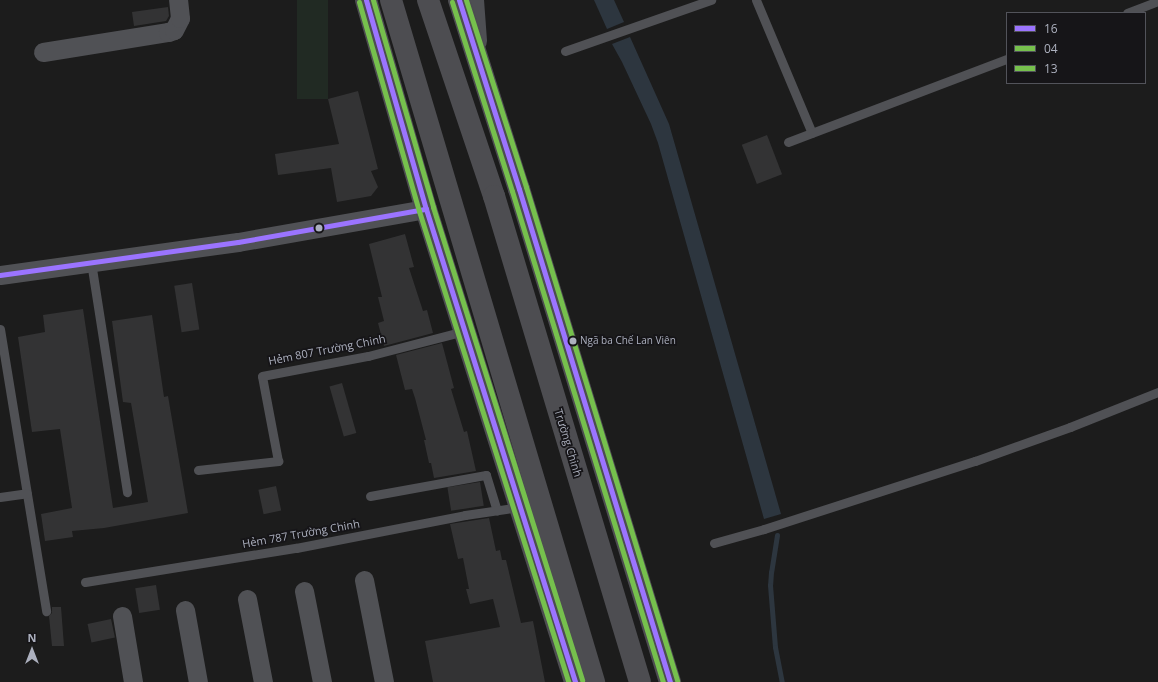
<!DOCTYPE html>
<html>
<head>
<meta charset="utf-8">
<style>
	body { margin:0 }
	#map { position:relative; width:1158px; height:682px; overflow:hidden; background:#1c1c1c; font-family:"Open Sans",sans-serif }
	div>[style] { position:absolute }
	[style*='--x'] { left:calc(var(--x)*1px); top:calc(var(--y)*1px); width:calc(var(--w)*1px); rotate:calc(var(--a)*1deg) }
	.green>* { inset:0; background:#212a23; transform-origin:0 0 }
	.water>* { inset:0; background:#2d363f }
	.stream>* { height:5px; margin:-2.5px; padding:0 2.5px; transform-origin:2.5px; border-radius:2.5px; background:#2d363f }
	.building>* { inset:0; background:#333334; transform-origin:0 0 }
	.lane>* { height:9px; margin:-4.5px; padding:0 4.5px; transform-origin:4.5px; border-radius:4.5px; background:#505155 }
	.street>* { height:19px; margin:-9.5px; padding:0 9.5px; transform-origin:9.5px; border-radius:9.5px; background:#505155 }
	.secondary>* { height:22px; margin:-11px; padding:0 11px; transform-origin:11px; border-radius:11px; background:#4e4f53 }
	.primary>* { height:22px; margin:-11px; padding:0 11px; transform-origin:11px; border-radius:11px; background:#4d4d51 }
	.bus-1>* { height:5px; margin:-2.5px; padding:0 2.5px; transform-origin:2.5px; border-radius:2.5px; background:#9b74ff }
	.bus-2>* { height:5px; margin:-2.5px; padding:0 2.5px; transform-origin:2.5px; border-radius:2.5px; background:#76c04d }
	.bus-3>* { height:5px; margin:-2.5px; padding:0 2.5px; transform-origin:2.5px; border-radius:2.5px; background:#76c04d }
	.dots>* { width:11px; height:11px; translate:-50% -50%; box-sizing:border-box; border:2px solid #161518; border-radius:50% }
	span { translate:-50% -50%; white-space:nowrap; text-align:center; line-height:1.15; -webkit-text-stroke:3.5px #161518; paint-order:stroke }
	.bus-label { font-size:10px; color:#acb0be }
	.left { translate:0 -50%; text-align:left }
	.street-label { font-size:11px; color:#acb0be }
	.legend { position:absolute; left:1006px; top:12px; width:140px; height:72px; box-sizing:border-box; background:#161518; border:1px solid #52535a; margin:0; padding:5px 7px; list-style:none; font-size:12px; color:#acb0be }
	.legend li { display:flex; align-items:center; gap:8px; height:20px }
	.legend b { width:20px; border:1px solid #52535a }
	.north { position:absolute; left:12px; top:630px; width:40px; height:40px; -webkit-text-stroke:3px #161518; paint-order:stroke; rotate:0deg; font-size:11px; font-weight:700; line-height:16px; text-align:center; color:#acb0be }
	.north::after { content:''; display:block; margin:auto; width:14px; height:18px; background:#acb0be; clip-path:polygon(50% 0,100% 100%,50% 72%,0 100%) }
</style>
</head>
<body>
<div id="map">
	<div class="green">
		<i style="left:297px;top:0;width:31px;height:99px"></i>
	</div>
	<div class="water">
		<i style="clip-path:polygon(594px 0,614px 0,624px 22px,607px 29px)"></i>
		<i style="clip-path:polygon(630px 37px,669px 124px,781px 514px,764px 519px,658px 143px,651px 124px,622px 62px,612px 44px)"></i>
	</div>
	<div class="stream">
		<i style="--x:777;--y:535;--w:37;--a:99"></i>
		<i style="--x:771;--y:572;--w:13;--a:94"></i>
		<i style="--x:770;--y:585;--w:62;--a:85.4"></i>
		<i style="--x:775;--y:647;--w:36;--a:79"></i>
	</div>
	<div class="building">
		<i style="clip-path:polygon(168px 7px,169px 16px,166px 21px,134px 26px,132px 12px)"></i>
		<i style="clip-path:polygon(358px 91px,378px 169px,371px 171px,378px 187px,371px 196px,337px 202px,331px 168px,278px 175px,275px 154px,339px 144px,328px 99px)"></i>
		<i style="left:767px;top:135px;width:42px;height:27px;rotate:69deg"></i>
		<i style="clip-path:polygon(405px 234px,414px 267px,409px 268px,423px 311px,427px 310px,433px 333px,384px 346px,378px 323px,384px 321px,378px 297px,382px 297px,369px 244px)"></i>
		<i style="left:192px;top:283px;width:47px;height:18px;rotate:81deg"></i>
		<i style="clip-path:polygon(83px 309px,113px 508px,148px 502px,131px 403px,123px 402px,112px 321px,152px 315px,164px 397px,168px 396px,188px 513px,104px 528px,72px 531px,73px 537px,45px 541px,41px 514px,72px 508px,60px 429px,32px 432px,18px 337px,45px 332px,43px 315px)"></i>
		<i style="clip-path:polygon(442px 343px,454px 388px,451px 389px,464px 432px,467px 431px,476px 471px,434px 478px,431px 463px,429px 463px,424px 440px,426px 440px,415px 398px,412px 389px,405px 390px,396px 355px)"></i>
		<i style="left:342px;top:383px;width:52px;height:13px;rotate:74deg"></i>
		<i style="left:480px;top:482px;width:24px;height:33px;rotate:81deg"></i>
		<i style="left:276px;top:486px;width:25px;height:18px;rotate:78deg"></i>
		<i style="clip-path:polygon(489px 518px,496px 551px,500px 550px,502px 560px,506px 560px,521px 623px,533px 621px,545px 682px,433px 682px,425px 641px,500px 627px,493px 599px,470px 604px,466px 589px,469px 589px,463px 558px,458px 559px,450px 524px)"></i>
		<i style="left:156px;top:585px;width:25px;height:21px;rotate:81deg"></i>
		<i style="clip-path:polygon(52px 607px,61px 607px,64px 646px,52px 646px,49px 616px,52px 613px)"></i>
		<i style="left:111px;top:619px;width:19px;height:24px;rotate:78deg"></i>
	</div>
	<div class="lane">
		<i style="--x:756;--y:0;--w:144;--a:67.2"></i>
		<i style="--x:1127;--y:13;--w:33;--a:-21"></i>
		<i style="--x:565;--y:51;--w:155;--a:-19.3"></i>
		<i style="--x:788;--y:142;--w:234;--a:-20.8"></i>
		<i style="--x:91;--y:262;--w:233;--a:81.1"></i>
		<i style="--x:0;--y:329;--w:286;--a:80.7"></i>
		<i style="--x:198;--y:470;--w:81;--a:-6.4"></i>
		<i style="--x:278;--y:461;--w:86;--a:-100.7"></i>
		<i style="--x:262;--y:376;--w:108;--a:-10.7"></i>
		<i style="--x:368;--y:356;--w:100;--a:-14.5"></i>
		<i style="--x:370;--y:496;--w:118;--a:-10.3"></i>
		<i style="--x:486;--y:475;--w:37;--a:73"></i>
		<i style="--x:0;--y:497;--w:27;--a:-8"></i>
		<i style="--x:714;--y:543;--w:52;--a:-15.6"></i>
		<i style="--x:764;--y:529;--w:222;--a:-17.9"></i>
		<i style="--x:975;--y:461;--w:101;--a:-19.7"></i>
		<i style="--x:1070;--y:427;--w:95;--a:-21.7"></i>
		<i style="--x:85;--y:582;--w:214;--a:-9.2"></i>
		<i style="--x:296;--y:548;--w:172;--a:-11"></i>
		<i style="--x:465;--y:515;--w:56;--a:-8.3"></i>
	</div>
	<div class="street">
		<i style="--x:43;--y:52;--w:127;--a:-9.1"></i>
		<i style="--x:168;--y:32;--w:6;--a:-18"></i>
		<i style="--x:174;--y:30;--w:13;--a:-63"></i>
		<i style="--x:180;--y:18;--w:18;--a:-96"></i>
		<i style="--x:0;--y:275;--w:240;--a:-7.9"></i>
		<i style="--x:238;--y:242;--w:191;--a:-10"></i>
		<i style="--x:364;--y:580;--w:104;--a:78.9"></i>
		<i style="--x:304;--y:591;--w:93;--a:78.8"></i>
		<i style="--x:247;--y:599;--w:85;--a:79.1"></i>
		<i style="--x:185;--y:610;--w:73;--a:79.8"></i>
		<i style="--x:122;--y:616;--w:67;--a:80.5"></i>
	</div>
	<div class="secondary">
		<i style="--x:473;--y:0;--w:41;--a:85.8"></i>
	</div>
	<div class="primary">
		<i style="--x:366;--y:0;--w:217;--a:74"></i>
		<i style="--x:426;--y:209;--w:496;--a:72.5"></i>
		<i style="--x:391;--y:0;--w:712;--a:73.42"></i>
		<i style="--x:428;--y:0;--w:207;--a:71.4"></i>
		<i style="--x:494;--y:196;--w:507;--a:73.28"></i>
		<i style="--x:459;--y:0;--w:198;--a:72.4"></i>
		<i style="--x:519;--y:189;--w:516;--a:72.97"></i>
	</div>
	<div class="bus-1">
		<i style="--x:366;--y:0;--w:217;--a:74"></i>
		<i style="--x:426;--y:209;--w:496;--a:72.5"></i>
		<i style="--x:459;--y:0;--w:198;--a:72.4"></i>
		<i style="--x:519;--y:189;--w:516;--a:72.97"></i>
		<i style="--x:0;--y:275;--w:240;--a:-7.9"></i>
		<i style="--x:238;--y:242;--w:191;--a:-10"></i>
	</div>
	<div class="bus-2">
		<i style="--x:359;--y:2;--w:217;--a:74"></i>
		<i style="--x:419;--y:211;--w:494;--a:72.4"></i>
		<i style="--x:452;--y:2;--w:198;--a:72.4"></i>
		<i style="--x:512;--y:191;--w:514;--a:72.91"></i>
	</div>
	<div class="bus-3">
		<i style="--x:373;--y:0;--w:216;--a:73.8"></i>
		<i style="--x:433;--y:207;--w:496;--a:72.5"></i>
		<i style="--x:466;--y:0;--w:196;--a:72.2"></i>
		<i style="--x:526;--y:187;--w:516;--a:72.97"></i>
	</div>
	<div class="dots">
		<i style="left:319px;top:228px;background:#acb0be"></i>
		<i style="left:573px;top:341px;background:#acb0be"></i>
	</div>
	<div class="bus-label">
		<span class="left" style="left:580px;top:341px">Ngã ba Chế Lan Viên</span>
	</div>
	<div class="street-label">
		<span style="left:327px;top:350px;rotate:-11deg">Hẻm 807 Trường Chinh</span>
		<span style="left:568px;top:443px;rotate:73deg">Trường Chinh</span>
		<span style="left:301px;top:534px;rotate:-10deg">Hẻm 787 Trường Chinh</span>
	</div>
	<ul class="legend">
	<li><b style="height:5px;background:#9b74ff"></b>16</li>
	<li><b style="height:5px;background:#76c04d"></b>04</li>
	<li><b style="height:5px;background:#76c04d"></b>13</li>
	</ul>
	<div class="north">N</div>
</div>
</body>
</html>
